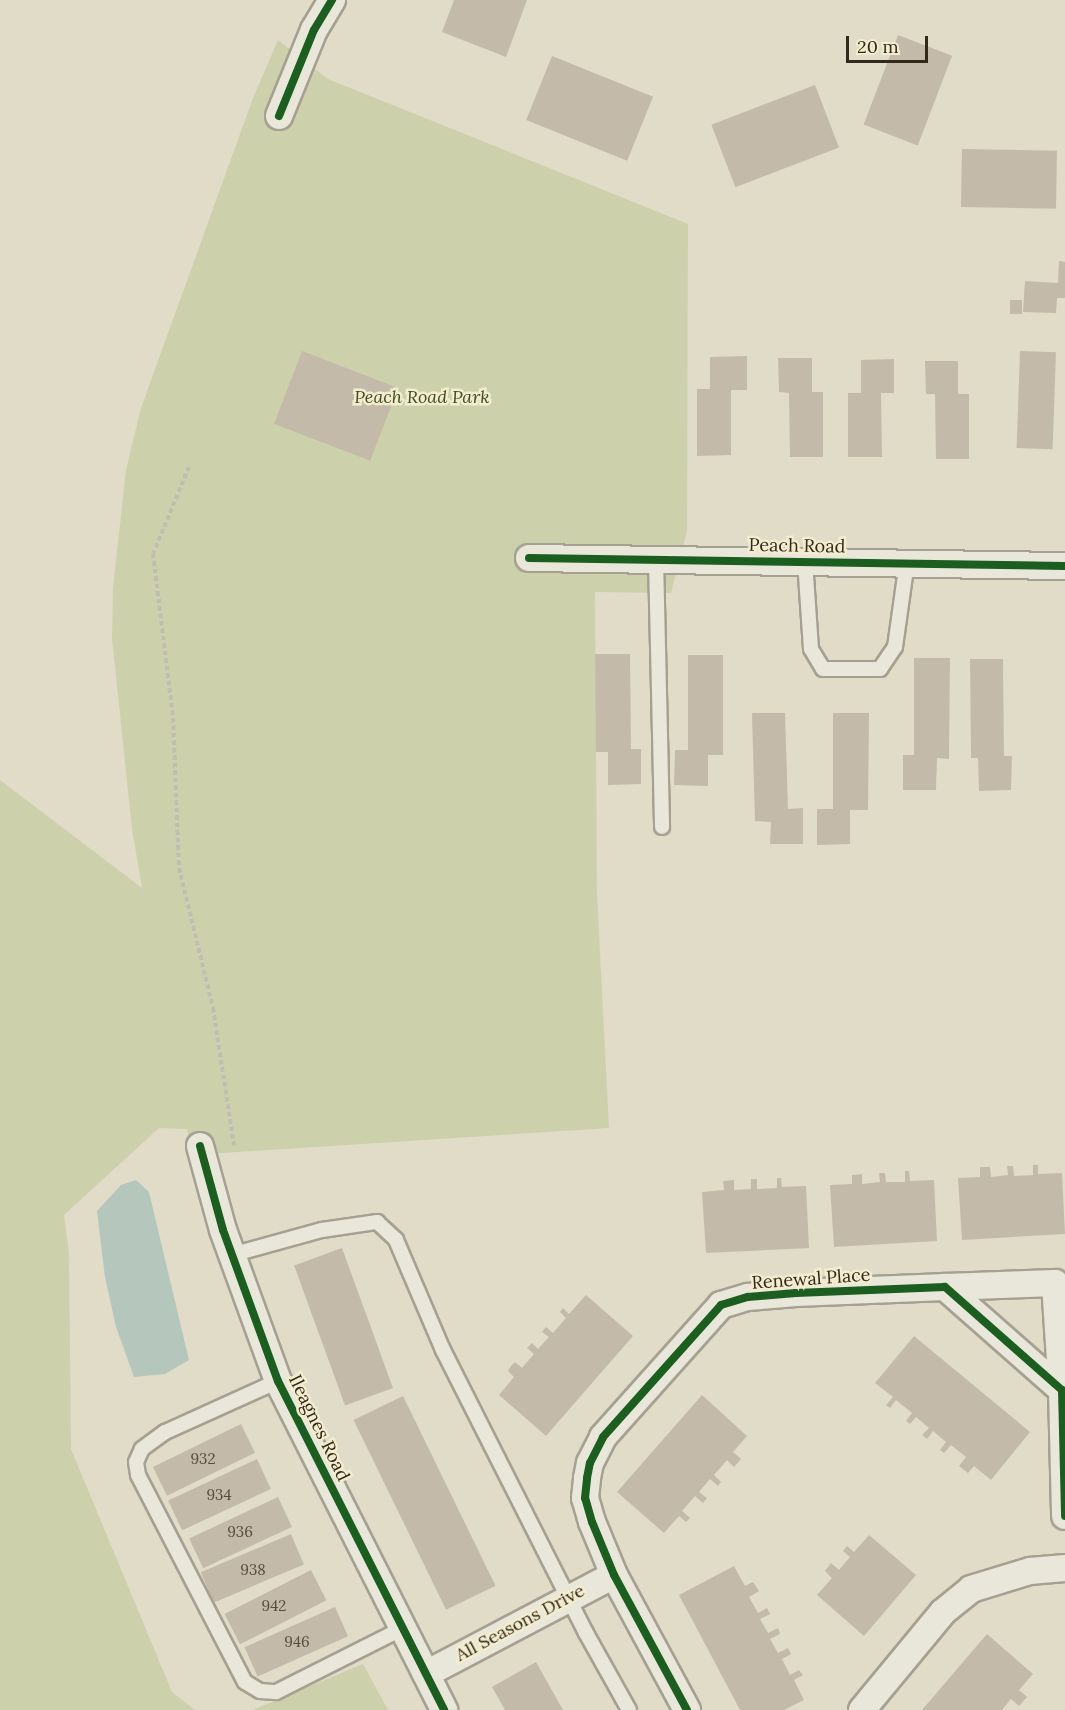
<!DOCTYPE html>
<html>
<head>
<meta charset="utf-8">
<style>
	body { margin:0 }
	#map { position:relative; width:1065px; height:1710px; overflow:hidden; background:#e0dcc8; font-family:Lora,serif }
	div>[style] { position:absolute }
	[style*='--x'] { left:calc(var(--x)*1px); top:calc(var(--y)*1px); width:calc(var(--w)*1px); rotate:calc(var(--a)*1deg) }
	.green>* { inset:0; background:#ccd1ab }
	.water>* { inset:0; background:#b5c6bd }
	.building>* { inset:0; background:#c4baa9; transform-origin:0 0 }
	.path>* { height:4px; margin-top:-2px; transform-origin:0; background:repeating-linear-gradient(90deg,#c1bdb2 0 4.5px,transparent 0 7.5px) }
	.roads { filter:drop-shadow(2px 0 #a5a092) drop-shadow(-2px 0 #a5a092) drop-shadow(0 2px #a5a092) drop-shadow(0 -2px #a5a092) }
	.lane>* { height:14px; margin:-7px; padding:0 7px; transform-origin:7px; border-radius:7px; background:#e9e6da }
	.street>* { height:26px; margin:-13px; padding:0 13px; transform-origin:13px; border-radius:13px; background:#e9e6da }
	.cycleway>* { height:8px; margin:-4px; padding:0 4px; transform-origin:4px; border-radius:4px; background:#1b5e20 }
	span { translate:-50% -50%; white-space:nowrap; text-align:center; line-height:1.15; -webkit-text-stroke:5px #f3ecce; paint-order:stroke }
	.number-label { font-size:15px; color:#564d3f }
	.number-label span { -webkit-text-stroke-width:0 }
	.park-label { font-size:18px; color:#3f4e24; font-style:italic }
	.street-label { font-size:18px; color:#32291c }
	.scale { position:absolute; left:846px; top:36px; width:82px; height:27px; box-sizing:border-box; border:3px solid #32291c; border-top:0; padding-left:8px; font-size:18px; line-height:21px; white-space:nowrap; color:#32291c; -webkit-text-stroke:4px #f3ecce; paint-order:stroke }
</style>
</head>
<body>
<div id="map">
	<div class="green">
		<i style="clip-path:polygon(278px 40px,328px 79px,688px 224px,687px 531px,671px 593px,595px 592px,597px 893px,609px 1128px,192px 1155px,187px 1129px,159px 1128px,64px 1215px,69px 1253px,71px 1449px,172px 1692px,195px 1710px,0 1710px,0 780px,142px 888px,132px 829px,112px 638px,113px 588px,126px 470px,141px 408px,253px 98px)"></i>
		<i style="clip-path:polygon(363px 1664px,388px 1710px,253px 1710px)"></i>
	</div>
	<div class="water">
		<i style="clip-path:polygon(136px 1180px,149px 1192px,189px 1360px,165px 1374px,134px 1377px,116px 1327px,105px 1277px,97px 1211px,121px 1185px)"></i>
	</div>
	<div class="building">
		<i style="clip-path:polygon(454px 0,527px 0,506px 57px,442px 32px)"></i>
		<i style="left:898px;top:35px;width:58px;height:96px;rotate:21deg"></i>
		<i style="left:552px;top:56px;width:109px;height:69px;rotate:22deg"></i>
		<i style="left:815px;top:85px;width:67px;height:111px;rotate:69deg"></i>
		<i style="left:962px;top:149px;width:95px;height:58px;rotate:1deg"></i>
		<i style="clip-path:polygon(1059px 261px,1065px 262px,1065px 298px,1057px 298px,1056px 313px,1023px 312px,1025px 281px,1058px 283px)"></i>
		<i style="left:1010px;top:300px;width:12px;height:14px"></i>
		<i style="left:302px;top:351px;width:103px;height:78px;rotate:21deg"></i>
		<i style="left:1020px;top:351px;width:36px;height:97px;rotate:2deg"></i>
		<i style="clip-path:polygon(747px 356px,747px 390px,731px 390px,731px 455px,697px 456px,697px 389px,710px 389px,710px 357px)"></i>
		<i style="clip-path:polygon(778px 358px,812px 358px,812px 392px,823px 392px,823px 457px,790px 457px,789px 393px,779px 392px)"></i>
		<i style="clip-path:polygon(894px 359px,894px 393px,881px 393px,882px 457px,848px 457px,848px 393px,861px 393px,861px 360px)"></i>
		<i style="clip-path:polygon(925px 361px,958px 361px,958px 394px,969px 394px,969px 459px,936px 459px,935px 394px,926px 394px)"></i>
		<i style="clip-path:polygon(595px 654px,630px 654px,631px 749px,641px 749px,641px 784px,608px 785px,608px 752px,596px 752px)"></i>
		<i style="clip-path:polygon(688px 655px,723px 655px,723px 755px,708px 755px,708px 786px,674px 785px,675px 750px,688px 750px)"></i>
		<i style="clip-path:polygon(914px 658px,950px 658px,949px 759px,937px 758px,936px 790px,903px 790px,903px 755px,914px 755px)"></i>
		<i style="clip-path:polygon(970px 659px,1003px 659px,1004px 756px,1012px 756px,1011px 790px,979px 791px,978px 758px,971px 758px)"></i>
		<i style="clip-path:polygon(752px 713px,785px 713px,788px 809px,803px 808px,803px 844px,770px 844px,771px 822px,755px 821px)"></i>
		<i style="clip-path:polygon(833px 713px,869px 713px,868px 810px,850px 810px,850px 844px,817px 845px,817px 809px,833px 809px)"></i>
		<i style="clip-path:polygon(1033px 1165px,1038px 1165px,1038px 1174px,1062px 1173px,1065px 1234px,962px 1240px,958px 1178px,980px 1177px,980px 1167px,990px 1167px,991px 1177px,1008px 1175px,1007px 1166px,1013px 1166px,1014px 1176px,1033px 1175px)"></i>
		<i style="clip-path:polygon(905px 1171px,909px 1171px,910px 1181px,934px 1180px,937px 1241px,834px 1247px,830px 1185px,852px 1184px,852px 1175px,862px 1174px,862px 1184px,880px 1182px,879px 1173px,885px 1173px,886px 1182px,905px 1182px)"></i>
		<i style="clip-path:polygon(777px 1178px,781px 1178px,782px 1187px,806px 1186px,809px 1248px,706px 1253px,702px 1192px,724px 1190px,723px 1181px,734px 1180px,734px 1190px,751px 1189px,751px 1179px,757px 1179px,757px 1189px,777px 1188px)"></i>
		<i style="left:342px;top:1248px;width:149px;height:51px;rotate:70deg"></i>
		<i style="clip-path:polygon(586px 1295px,633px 1336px,546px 1436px,499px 1395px,514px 1377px,508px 1371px,511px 1366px,515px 1362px,522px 1368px,534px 1354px,527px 1348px,532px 1343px,538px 1349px,549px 1337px,542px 1332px,546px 1327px,553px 1333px,566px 1318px,560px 1312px,563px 1308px,569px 1314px)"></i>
		<i style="clip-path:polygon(914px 1336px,1030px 1432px,991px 1480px,974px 1466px,968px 1473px,959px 1466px,966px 1457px,951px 1445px,944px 1453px,940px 1450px,946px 1442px,933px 1431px,927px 1439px,922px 1435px,929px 1428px,916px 1417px,910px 1424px,906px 1421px,912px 1413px,896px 1400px,890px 1408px,886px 1405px,893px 1397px,875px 1383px)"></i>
		<i style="clip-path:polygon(702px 1395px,747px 1436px,733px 1452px,741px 1459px,734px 1467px,727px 1460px,714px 1475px,721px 1482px,718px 1486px,710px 1479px,699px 1492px,707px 1498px,703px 1503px,695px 1496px,682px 1511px,690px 1518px,686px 1522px,679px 1516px,664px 1533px,617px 1492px)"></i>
		<i style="left:403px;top:1396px;width:211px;height:55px;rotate:64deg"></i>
		<i style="left:241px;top:1424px;width:32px;height:98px;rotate:64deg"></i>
		<i style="left:257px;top:1459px;width:33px;height:98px;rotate:65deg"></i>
		<i style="left:278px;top:1497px;width:33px;height:98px;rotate:65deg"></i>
		<i style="left:291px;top:1534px;width:33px;height:98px;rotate:67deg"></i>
		<i style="clip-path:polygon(869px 1535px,916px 1575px,864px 1636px,817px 1595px,832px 1578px,825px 1571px,831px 1563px,839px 1570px,850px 1557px,843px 1551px,847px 1546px,854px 1552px)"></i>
		<i style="clip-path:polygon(734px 1566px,745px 1586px,753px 1582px,759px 1591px,749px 1597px,758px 1613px,767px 1608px,770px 1614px,760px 1619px,768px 1633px,778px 1628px,780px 1634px,770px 1639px,778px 1653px,788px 1648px,791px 1654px,782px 1659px,790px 1675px,799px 1670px,803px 1675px,794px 1680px,804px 1700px,784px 1710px,740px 1710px,679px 1595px)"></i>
		<i style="left:311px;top:1570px;width:34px;height:97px;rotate:63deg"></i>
		<i style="left:335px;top:1607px;width:32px;height:99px;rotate:66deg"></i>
		<i style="clip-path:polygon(987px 1634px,1033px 1674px,1019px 1690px,1027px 1697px,1019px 1706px,1011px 1699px,1002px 1710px,922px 1710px)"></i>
		<i style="clip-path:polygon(536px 1662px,563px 1710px,505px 1710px,492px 1687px)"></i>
	</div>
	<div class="path">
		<i style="--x:189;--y:467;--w:94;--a:112.5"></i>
		<i style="--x:153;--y:554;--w:165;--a:83"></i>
		<i style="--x:173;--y:718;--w:150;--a:87.7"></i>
		<i style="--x:179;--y:868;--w:144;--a:76.3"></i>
		<i style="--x:213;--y:1008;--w:139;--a:81.3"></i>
	</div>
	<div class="roads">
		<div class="lane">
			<i style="--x:656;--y:559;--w:268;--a:88.7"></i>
			<i style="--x:805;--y:561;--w:88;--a:86.1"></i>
			<i style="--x:811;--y:649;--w:23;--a:59"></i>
			<i style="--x:823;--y:669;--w:57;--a:0"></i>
			<i style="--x:880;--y:669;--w:27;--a:-56"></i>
			<i style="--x:895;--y:647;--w:86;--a:-82"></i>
			<i style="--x:231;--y:1255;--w:94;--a:-15.4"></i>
			<i style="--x:322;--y:1230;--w:56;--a:-8.3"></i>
			<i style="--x:377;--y:1222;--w:26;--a:43"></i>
			<i style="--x:396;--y:1240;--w:120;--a:66.9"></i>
			<i style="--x:443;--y:1350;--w:317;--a:63.2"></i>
			<i style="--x:586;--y:1633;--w:88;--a:60.8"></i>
			<i style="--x:278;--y:1381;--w:124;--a:155.7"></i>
			<i style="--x:165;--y:1432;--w:29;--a:144"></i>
			<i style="--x:142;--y:1449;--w:14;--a:115"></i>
			<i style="--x:136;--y:1462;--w:13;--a:81"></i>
			<i style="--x:138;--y:1475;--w:233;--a:62.7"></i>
			<i style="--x:245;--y:1682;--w:17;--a:31"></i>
			<i style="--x:260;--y:1691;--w:16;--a:4"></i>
			<i style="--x:276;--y:1692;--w:140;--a:-26.7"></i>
		</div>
		<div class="street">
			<i style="--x:279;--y:116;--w:93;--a:-67.9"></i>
			<i style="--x:314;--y:30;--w:35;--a:-59"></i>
			<i style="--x:529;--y:558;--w:536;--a:0.86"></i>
			<i style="--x:200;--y:1146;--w:87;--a:74.7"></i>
			<i style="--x:223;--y:1230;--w:161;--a:70"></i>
			<i style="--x:278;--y:1381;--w:369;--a:63.2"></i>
			<i style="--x:945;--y:1287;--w:110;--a:-2.1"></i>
			<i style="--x:1055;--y:1283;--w:107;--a:86.3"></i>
			<i style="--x:426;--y:1674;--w:212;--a:-27.8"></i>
			<i style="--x:687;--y:1710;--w:153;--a:-118.4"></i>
			<i style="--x:614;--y:1575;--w:57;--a:-112.5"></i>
			<i style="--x:592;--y:1522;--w:25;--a:-106"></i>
			<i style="--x:585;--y:1498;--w:20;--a:-84"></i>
			<i style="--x:587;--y:1478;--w:15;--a:-79"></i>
			<i style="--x:590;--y:1463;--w:29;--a:-63"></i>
			<i style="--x:603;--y:1437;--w:177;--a:-48.2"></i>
			<i style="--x:721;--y:1305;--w:28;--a:-17"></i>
			<i style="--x:748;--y:1297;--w:48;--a:-4.8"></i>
			<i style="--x:796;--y:1293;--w:149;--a:-2.3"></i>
			<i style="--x:945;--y:1287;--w:156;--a:41.4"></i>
			<i style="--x:1062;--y:1390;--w:126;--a:88.6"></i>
			<i style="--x:862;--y:1710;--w:127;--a:-50.4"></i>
			<i style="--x:943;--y:1612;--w:36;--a:-39"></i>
			<i style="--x:971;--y:1589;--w:62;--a:-17"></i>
			<i style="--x:1030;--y:1571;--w:35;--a:-5"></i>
		</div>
	</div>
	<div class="cycleway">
		<i style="--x:279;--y:116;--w:93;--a:-67.9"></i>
		<i style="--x:314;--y:30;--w:35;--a:-59"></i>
		<i style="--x:529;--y:558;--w:536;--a:0.86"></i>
		<i style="--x:200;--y:1146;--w:87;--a:74.7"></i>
		<i style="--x:223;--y:1230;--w:161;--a:70"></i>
		<i style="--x:278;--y:1381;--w:369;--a:63.2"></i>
		<i style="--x:687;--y:1710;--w:153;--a:-118.4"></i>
		<i style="--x:614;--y:1575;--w:57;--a:-112.5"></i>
		<i style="--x:592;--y:1522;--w:25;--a:-106"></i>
		<i style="--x:585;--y:1498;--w:20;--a:-84"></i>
		<i style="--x:587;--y:1478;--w:15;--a:-79"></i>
		<i style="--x:590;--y:1463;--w:29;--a:-63"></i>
		<i style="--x:603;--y:1437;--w:177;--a:-48.2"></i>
		<i style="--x:721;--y:1305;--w:28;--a:-17"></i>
		<i style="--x:748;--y:1297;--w:48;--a:-4.8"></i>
		<i style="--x:796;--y:1293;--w:149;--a:-2.3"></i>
		<i style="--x:945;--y:1287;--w:156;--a:41.4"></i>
		<i style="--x:1062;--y:1390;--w:126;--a:88.6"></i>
	</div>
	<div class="number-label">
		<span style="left:203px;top:1459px">932</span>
		<span style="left:219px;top:1495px">934</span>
		<span style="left:240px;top:1532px">936</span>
		<span style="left:253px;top:1570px">938</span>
		<span style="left:274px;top:1606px">942</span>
		<span style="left:297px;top:1642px">946</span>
	</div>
	<div class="park-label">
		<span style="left:422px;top:397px">Peach Road Park</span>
	</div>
	<div class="street-label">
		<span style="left:797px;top:546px;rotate:1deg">Peach Road</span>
		<span style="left:811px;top:1279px;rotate:-4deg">Renewal Place</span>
		<span style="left:319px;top:1428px;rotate:64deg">Ileagnes Road</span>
		<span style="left:520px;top:1623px;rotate:-28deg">All Seasons Drive</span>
	</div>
	<div class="scale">20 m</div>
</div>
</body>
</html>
